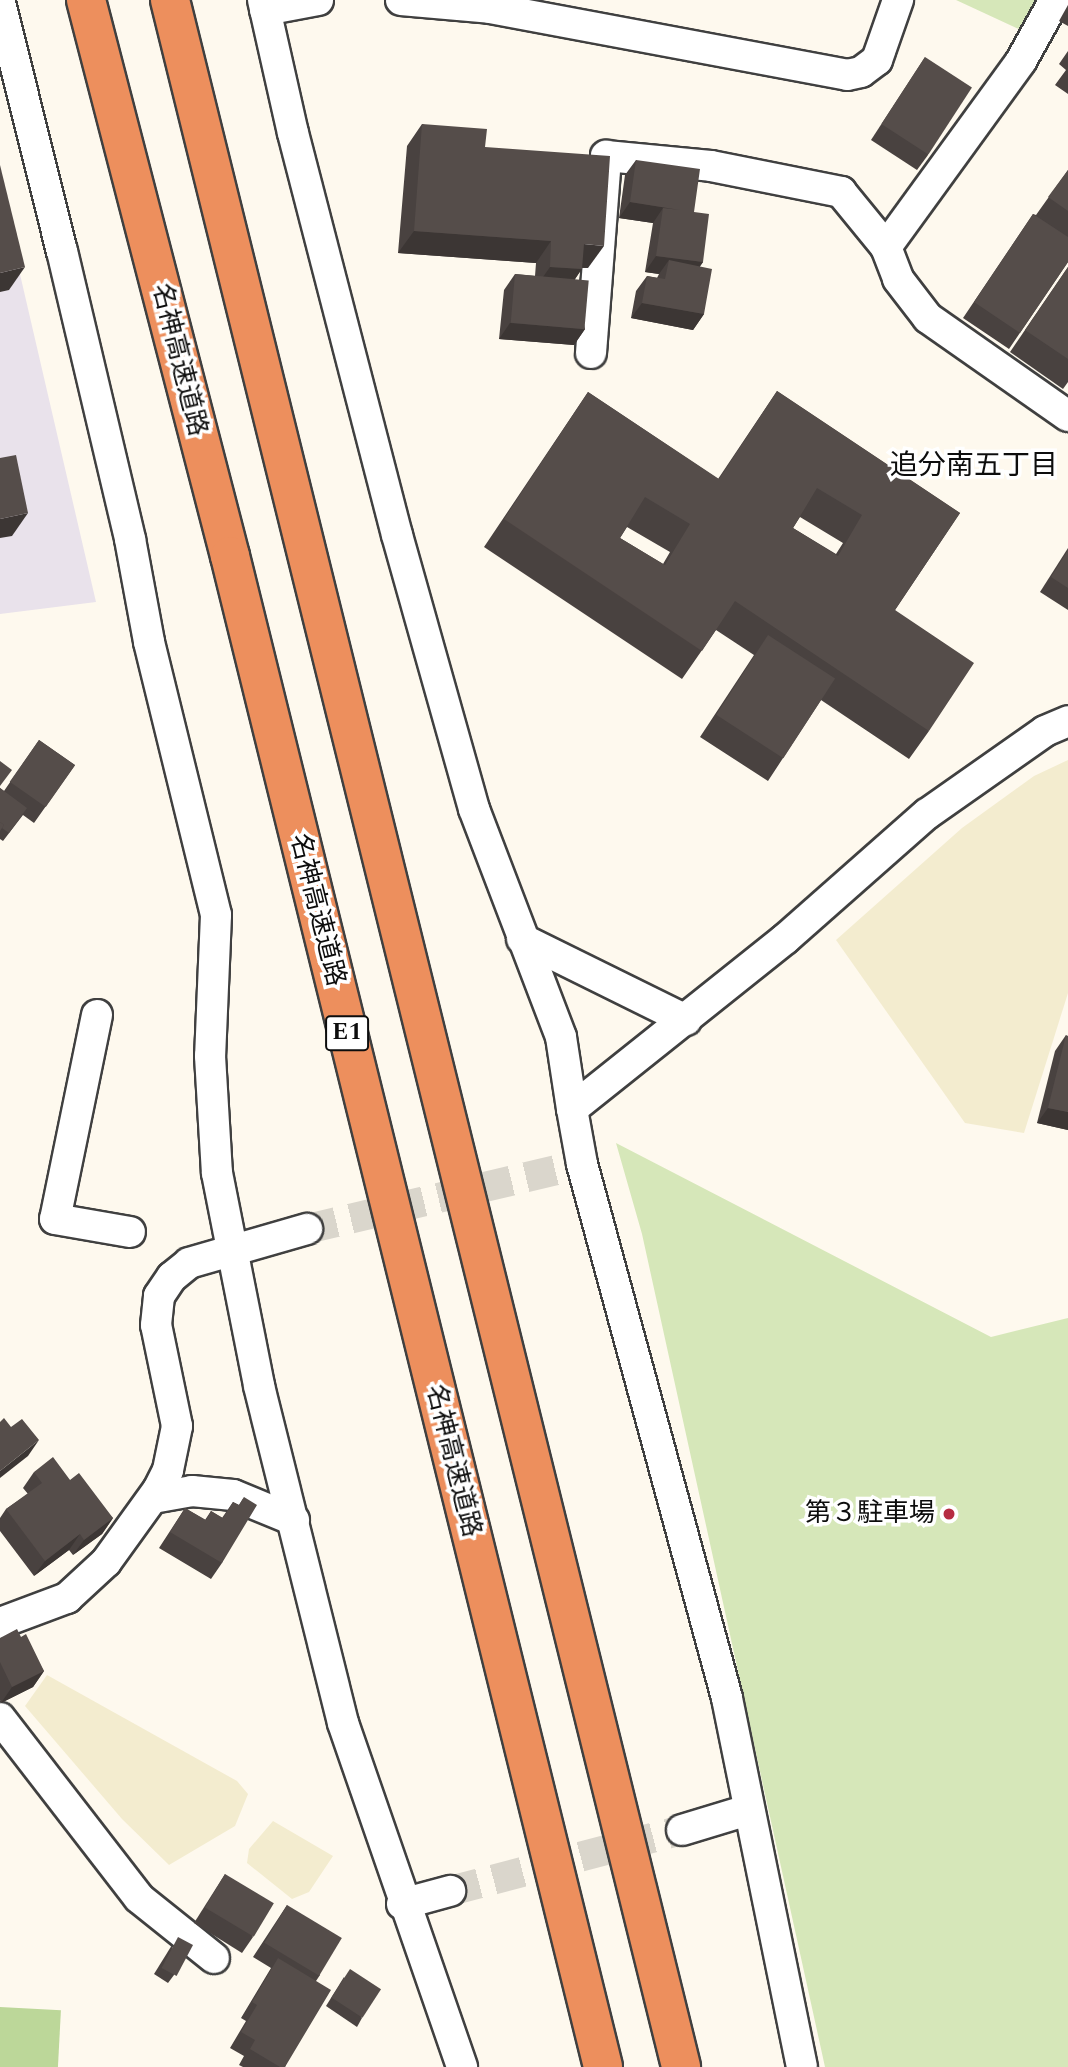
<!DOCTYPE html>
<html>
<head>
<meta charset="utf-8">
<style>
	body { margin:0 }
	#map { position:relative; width:1068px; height:2067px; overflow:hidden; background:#fef9ee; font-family:Spectral,"Noto Sans JP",serif }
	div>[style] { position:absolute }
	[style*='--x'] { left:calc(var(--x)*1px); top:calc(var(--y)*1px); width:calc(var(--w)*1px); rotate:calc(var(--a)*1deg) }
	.industrial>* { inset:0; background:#e9e2eb }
	.farmland>* { inset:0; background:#f3eccf }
	.green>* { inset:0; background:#d6e7b9 }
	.forest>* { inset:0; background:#bcd799; transform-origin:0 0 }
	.minor-tunnel>* { height:30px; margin-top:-15px; transform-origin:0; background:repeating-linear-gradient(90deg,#dad6cc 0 30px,transparent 0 45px) }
	.roads { filter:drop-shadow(2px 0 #404040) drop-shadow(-2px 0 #404040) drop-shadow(0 2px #404040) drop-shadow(0 -2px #404040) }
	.minor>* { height:30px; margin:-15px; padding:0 15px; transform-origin:15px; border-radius:15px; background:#fff }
	.motorway>* { height:38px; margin:-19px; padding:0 19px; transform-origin:19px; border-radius:19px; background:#ed8f5d }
	.wall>* { inset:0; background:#494240 }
	.shaded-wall>* { inset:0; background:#3c3634 }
	.building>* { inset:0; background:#554d4a; transform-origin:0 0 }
	.dots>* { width:19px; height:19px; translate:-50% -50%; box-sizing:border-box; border:4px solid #fff; border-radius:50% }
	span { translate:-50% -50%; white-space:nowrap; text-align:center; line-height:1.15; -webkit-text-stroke:7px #fff; paint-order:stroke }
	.shield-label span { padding:2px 5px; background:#fff; border:2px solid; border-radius:5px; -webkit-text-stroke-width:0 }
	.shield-label { font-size:24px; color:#0d0d0d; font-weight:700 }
	.street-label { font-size:26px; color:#0d0d0d }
	.poi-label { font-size:26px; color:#0d0d0d }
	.right { translate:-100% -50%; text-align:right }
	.neighbourhood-label { font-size:28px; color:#0d0d0d }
</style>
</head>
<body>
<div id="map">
	<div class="industrial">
		<i style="clip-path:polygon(0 188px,96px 602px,0 614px)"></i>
	</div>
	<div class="farmland">
		<i style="clip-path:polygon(1068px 760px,1068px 993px,1024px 1133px,965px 1123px,836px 940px,962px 828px,1034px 776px)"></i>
		<i style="clip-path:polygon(47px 1675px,237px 1781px,248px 1794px,235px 1826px,169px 1865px,122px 1819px,25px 1706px)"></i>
		<i style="clip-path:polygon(273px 1821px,333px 1856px,309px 1892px,292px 1899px,247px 1863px,249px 1849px)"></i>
	</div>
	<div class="green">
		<i style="clip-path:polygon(956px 0,1043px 0,1023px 31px)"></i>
		<i style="clip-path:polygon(616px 1143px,991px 1337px,1068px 1318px,1068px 2067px,825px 2067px,642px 1234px)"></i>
	</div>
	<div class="forest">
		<i style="left:0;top:2007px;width:61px;height:60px;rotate:3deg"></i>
	</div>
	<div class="minor-tunnel">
		<i style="--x:307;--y:1229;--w:283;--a:-13.3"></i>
		<i style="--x:450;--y:1891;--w:240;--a:-14.7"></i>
	</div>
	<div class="roads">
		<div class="minor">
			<i style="--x:263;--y:0;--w:136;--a:77.3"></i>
			<i style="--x:293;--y:133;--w:415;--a:75.5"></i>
			<i style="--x:397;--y:535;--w:285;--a:74.3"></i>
			<i style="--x:474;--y:809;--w:244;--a:69.1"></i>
			<i style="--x:561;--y:1037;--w:73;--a:81.3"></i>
			<i style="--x:401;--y:0;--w:89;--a:5.1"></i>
			<i style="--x:490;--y:8;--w:363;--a:10.6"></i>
			<i style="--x:847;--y:75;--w:14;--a:-12"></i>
			<i style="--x:861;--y:72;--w:20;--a:-37"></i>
			<i style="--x:877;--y:60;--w:64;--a:-70.7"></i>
			<i style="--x:0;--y:3;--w:256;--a:76"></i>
			<i style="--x:62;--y:251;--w:296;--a:76.7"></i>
			<i style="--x:130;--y:539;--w:105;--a:79.5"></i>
			<i style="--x:149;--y:642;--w:281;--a:76.2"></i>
			<i style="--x:216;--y:915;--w:141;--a:92.4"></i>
			<i style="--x:210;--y:1056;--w:117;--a:86.6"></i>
			<i style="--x:217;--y:1173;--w:217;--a:78.8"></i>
			<i style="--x:259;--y:1386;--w:347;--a:76"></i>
			<i style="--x:343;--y:1723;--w:364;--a:70.9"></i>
			<i style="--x:265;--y:10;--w:54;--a:-10.7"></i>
			<i style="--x:886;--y:247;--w:230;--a:-54"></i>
			<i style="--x:1021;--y:61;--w:70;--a:-60.9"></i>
			<i style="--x:591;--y:353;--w:198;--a:-85.6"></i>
			<i style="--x:606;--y:156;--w:105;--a:5.4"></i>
			<i style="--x:711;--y:166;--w:133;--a:11.3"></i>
			<i style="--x:841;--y:192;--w:71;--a:50.7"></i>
			<i style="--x:886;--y:247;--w:34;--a:69"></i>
			<i style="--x:898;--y:279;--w:49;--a:52.4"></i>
			<i style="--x:928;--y:318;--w:171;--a:35"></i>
			<i style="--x:522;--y:939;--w:183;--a:26.3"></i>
			<i style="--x:97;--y:1015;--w:208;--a:101.6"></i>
			<i style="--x:55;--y:1219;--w:76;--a:9.8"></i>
			<i style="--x:153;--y:1498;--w:40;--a:-10"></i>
			<i style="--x:192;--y:1491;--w:41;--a:5.6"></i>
			<i style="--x:233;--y:1495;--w:66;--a:22.3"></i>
			<i style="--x:0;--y:1623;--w:72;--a:-20.5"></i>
			<i style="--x:67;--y:1598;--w:53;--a:-42.7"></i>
			<i style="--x:106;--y:1562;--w:89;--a:-54.2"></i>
			<i style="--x:158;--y:1490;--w:22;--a:-63"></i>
			<i style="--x:168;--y:1470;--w:45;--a:-78.4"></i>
			<i style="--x:177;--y:1426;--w:103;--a:-101.7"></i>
			<i style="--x:156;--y:1325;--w:29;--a:-84"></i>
			<i style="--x:159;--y:1296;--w:23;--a:-56"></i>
			<i style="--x:172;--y:1277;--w:22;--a:-39"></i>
			<i style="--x:189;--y:1263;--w:123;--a:-16.1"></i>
			<i style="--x:0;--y:1718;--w:227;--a:52.3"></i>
			<i style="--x:139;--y:1898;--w:96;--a:38.7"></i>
			<i style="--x:682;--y:1830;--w:69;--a:-16.9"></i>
			<i style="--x:402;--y:1904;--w:50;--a:-15.2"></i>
			<i style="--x:802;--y:2067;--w:377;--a:-101.5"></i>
			<i style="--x:727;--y:1698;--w:553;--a:-105.19"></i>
			<i style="--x:582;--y:1164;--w:56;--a:-100.3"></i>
			<i style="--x:572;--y:1109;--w:273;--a:-38.6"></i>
			<i style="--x:785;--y:939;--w:189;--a:-41.4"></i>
			<i style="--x:927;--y:814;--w:144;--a:-35.1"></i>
			<i style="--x:1045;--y:731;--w:25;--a:-23"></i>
		</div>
		<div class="motorway">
			<i style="--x:86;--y:0;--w:574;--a:75.48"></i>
			<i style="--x:230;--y:556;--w:1556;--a:76.13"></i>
			<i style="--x:170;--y:0;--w:2129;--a:76.11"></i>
		</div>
	</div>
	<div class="wall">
		<i style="clip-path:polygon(1068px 5px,1068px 26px,1059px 21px)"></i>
		<i style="clip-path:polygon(1068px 51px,1068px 94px,1055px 85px,1066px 70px,1059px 64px)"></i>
		<i style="clip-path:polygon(925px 57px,928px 155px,917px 170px,871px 140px)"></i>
		<i style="clip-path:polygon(422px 124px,485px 147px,588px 268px,582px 268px,575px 279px,585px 329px,574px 345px,499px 339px,504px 290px,515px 274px,535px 276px,536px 263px,398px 253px,407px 146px)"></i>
		<i style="clip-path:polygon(636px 160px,694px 212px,703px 262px,700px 266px,704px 314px,693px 330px,631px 318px,636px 291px,647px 276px,657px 278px,659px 274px,645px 272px,653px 223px,619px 218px,625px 175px)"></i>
		<i style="clip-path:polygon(1068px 170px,1068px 262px,1009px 349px,963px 318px,1033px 214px,1036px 215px)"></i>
		<i style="clip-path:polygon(1068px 267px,1068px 382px,1063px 389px,1010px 352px)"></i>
		<i style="clip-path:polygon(evenodd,777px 391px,960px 513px,895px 610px,929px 731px,909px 759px,821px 700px,768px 781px,700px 737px,754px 655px,716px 630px,682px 679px,484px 547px,588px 392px,718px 479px,777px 391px,800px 517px,843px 543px,836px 554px,793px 528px,800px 517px,777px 391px,627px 527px,670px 552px,663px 564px,620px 538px,627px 527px)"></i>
		<i style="clip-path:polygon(1068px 548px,1068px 610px,1040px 592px)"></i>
		<i style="clip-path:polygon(39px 740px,75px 765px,34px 823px,23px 815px,3px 841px,0 839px,0 788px,4px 791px)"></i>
		<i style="clip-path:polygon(1066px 1035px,1068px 1130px,1037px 1123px,1055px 1051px)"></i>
		<i style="clip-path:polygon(34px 1472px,70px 1480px,113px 1518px,102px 1534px,73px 1555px,69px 1550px,34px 1576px,0 1531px,0 1518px,6px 1509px,28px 1494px,23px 1488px)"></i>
		<i style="clip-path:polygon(244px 1497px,222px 1563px,211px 1579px,159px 1548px,185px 1508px,205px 1520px,211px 1511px,222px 1518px,233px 1502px,239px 1505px)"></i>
		<i style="clip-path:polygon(21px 1637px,44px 1671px,33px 1687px,1px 1703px,0 1700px,0 1638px)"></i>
		<i style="clip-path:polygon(225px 1874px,253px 1937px,242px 1953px,194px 1923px)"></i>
		<i style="clip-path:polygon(287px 1905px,320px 1975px,316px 1981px,285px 2067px,243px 2067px,239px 2065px,244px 2056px,230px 2048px,246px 2021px,241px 2018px,271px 1968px,253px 1957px)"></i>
		<i style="clip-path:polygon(172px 1945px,174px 1975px,168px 1983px,154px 1974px)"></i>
		<i style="clip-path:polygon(344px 1977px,362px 2018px,357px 2027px,326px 2006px)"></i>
	</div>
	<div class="shaded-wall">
		<i style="clip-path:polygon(630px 202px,680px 210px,663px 208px,653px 223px,619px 218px)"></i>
		<i style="clip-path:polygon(414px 231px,551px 241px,536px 263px,398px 253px)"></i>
		<i style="clip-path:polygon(584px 244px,604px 246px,588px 268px,568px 266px)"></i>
		<i style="clip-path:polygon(656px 256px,703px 262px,692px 278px,669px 260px,659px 274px,645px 272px)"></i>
		<i style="clip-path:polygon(25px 267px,9px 290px,0 292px,0 273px)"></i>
		<i style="clip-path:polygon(550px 267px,582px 269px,566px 292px,534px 290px)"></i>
		<i style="clip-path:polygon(642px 303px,704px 314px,693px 330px,631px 318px)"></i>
		<i style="clip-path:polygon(510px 323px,585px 329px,574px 345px,499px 339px)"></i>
		<i style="clip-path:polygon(28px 513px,12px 536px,0 538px,0 519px)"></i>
		<i style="clip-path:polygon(1048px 1108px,1068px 1112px,1068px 1130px,1037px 1123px)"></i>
		<i style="clip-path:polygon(39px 1440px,28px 1456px,0 1478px,0 1471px)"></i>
		<i style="clip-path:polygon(113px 1518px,102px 1534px,73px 1555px,84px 1540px)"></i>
		<i style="clip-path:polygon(80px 1534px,69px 1550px,34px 1576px,45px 1561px)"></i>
		<i style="clip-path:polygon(44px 1671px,33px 1687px,1px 1703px,12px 1687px)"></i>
	</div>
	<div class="building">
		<i style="left:925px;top:57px;width:56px;height:80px;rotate:33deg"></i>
		<i style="clip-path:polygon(422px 124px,487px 129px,485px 147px,610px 156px,604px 246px,584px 244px,582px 269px,550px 267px,551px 241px,414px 231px)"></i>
		<i style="clip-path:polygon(636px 160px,700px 169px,694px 212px,709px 214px,703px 262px,656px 256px,663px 208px,680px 210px,630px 202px)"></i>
		<i style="clip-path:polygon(0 165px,25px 267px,0 273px)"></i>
		<i style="clip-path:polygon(1068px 170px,1068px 211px,1048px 197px)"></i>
		<i style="clip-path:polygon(1033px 214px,1068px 237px,1068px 262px,1020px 333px,974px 302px)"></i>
		<i style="clip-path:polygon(669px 260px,712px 269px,704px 314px,642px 303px,647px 276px,665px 279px)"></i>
		<i style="clip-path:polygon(1068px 267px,1068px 359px,1025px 330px)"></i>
		<i style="left:515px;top:274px;width:74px;height:49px;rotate:5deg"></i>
		<i style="clip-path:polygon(evenodd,777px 391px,960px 513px,895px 610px,974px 663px,929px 731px,735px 601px,702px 651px,504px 519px,588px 392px,719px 479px,777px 391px,817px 488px,862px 515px,838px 556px,793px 528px,817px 488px,777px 391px,645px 497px,690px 524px,665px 565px,620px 538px,645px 497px)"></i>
		<i style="clip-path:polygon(16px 455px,28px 513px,0 519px,0 458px)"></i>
		<i style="clip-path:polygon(1068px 550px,1068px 588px,1051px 577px)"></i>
		<i style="left:768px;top:635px;width:80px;height:95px;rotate:33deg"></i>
		<i style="left:39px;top:740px;width:44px;height:51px;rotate:35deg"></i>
		<i style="clip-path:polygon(0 761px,12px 770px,0 786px)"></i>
		<i style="clip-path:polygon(0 788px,27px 808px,9px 833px,2px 828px,4px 825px,0 822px)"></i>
		<i style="clip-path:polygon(0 822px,4px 825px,0 831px)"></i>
		<i style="clip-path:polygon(1066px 1035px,1068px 1036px,1068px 1112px,1048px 1108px)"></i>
		<i style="clip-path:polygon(4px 1418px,11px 1427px,22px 1419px,39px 1440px,0 1471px,0 1422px)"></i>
		<i style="clip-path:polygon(53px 1457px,70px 1480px,79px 1473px,113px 1518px,84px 1540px,80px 1534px,45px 1561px,6px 1509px,42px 1483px,34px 1472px)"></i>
		<i style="clip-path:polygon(244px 1497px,257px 1505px,222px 1563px,170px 1532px,185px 1508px,206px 1520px,211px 1511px,223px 1518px,233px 1502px,239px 1505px)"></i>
		<i style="clip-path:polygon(17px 1629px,21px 1637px,26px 1634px,44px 1671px,12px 1687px,0 1662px,0 1638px)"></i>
		<i style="left:225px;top:1874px;width:57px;height:39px;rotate:31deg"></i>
		<i style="left:287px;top:1905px;width:64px;height:44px;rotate:31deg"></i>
		<i style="left:178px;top:1937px;width:17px;height:35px;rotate:28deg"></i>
		<i style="clip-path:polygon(278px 1958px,331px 1990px,285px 2067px,280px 2067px,250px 2049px,255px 2040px,241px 2032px,257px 2005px,252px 2002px)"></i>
		<i style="left:350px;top:1969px;width:37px;height:34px;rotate:33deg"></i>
	</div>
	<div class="dots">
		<i style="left:949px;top:1514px;background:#b62c42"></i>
	</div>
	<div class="shield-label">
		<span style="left:347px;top:1033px">E1</span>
	</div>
	<div class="street-label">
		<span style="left:179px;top:360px;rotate:76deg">名神高速道路</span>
		<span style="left:317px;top:910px;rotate:76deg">名神高速道路</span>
		<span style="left:453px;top:1461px;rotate:76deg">名神高速道路</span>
	</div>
	<div class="poi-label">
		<span class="right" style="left:935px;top:1514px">第３駐車場</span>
	</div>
	<div class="neighbourhood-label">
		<span style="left:974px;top:466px">追分南五丁目</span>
	</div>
</div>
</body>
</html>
